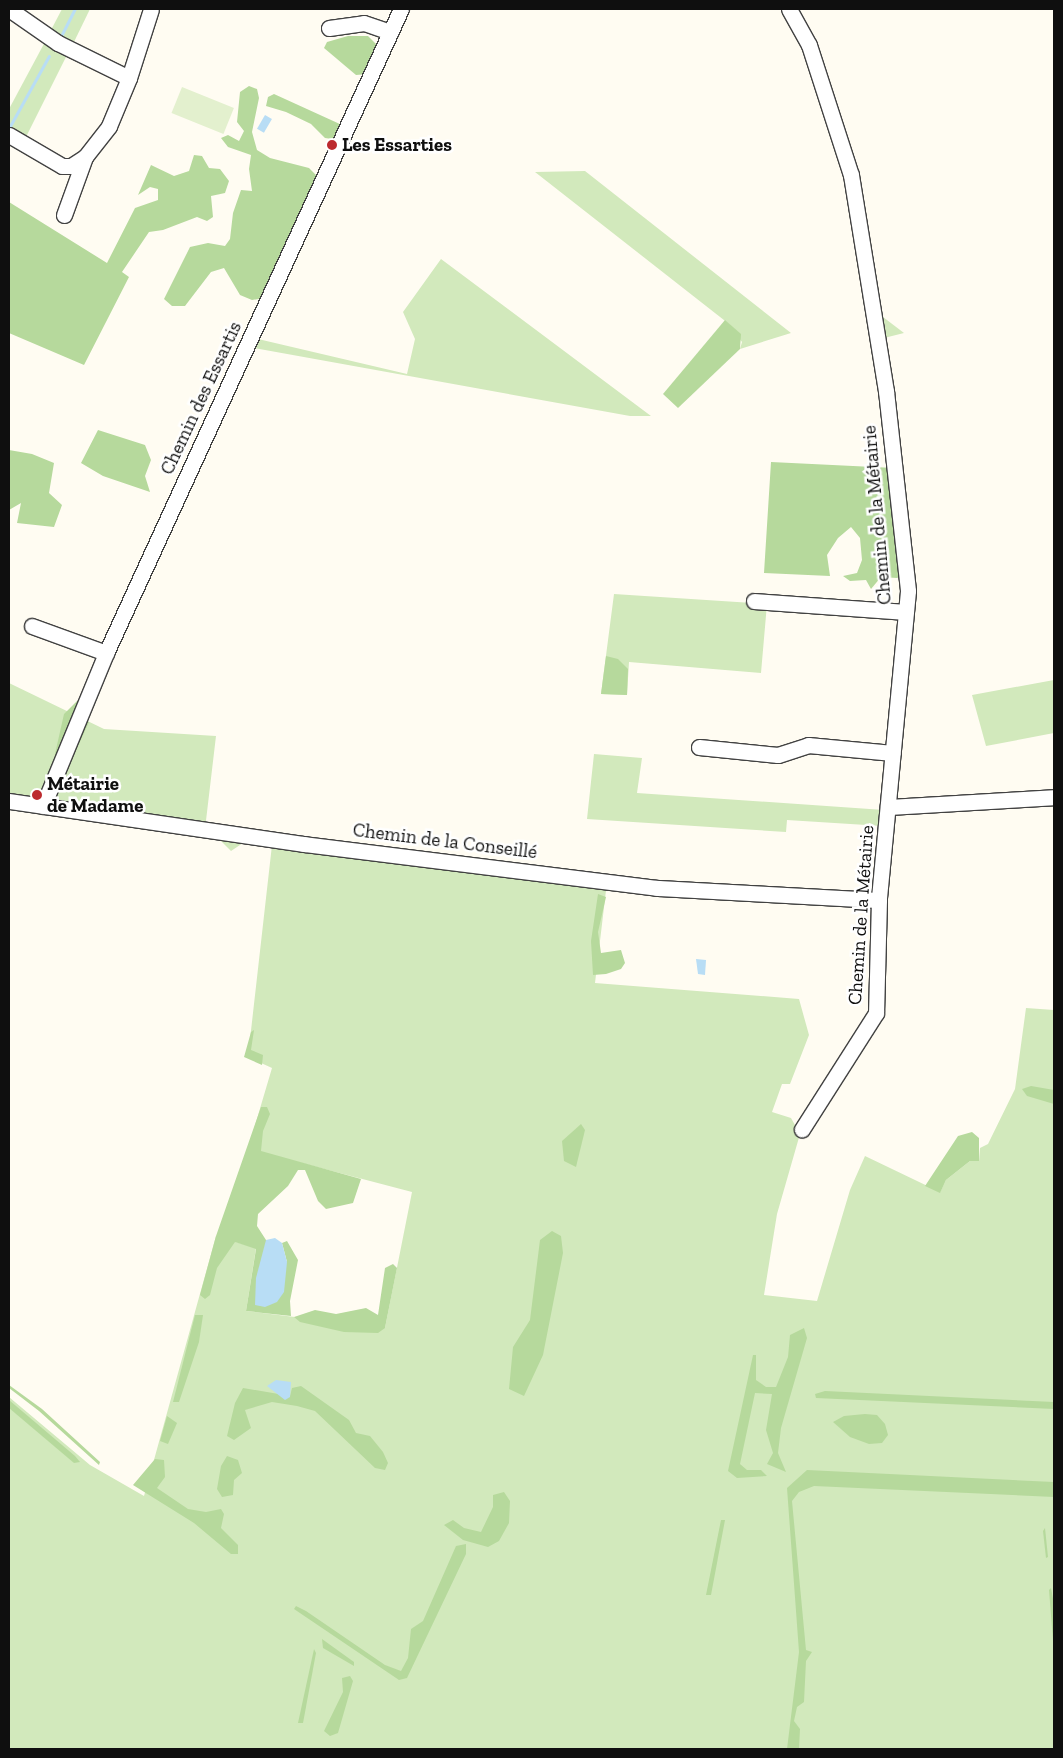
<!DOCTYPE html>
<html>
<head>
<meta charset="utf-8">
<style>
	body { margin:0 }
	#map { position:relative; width:1063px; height:1758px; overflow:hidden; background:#fffcf2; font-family:"Zilla Slab",serif }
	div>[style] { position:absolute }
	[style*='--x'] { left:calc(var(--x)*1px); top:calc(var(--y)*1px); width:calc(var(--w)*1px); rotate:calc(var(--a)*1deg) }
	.green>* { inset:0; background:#d2e9bc }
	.forest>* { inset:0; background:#b6d99c }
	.pitch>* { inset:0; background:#e3f0ce; transform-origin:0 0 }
	.water>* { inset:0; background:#b8ddf5; transform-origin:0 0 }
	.stream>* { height:3px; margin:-1.5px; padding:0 1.5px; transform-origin:1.5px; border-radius:1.5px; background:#b8ddf5 }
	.roads { filter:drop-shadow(1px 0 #424242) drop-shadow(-1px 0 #424242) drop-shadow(0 1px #424242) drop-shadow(0 -1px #424242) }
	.minor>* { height:15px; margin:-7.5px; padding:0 7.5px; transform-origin:7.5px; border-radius:7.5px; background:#fff }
	.dots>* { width:14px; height:14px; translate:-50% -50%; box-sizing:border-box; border:2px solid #fff; border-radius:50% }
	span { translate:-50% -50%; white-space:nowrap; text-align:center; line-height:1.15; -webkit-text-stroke:5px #fff; paint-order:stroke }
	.poi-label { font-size:19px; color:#0f0f0f; font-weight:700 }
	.left { translate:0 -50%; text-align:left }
	.street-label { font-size:19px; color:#0f0f0f }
	.frame { position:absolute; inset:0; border:10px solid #0f0f0f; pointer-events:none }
</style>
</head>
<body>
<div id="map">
	<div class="green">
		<i style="clip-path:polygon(62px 9px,90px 9px,73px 44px,51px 30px)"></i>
		<i style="clip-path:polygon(46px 40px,68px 53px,26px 137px,9px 128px,9px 109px)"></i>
		<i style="clip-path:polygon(585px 171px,791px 333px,740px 349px,742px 342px,729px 324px,535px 172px)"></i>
		<i style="clip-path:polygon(441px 259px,651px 416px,630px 416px,254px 348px,258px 339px,407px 374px,415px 339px,403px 312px)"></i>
		<i style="clip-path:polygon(883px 317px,904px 333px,884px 338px)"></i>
		<i style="clip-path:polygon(614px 594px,767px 604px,761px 673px,629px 662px,627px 695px,601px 694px)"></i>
		<i style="clip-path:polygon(1054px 680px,1054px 733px,986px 746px,972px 695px)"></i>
		<i style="clip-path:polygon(9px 683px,104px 729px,216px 736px,205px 829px,9px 801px)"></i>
		<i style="clip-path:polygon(594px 754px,642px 758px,637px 793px,884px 810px,882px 826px,787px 820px,786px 832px,587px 819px)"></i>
		<i style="clip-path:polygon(219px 839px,246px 841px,231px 851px)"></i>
		<i style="clip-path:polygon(272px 845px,607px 882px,595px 983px,799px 999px,809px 1035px,790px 1084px,782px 1084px,772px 1112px,791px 1118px,800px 1134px,777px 1214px,764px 1295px,817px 1301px,850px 1190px,865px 1156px,940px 1192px,946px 1180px,970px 1161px,979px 1161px,980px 1148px,988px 1144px,1015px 1089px,1026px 1008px,1054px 1010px,1054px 1749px,9px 1749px,9px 1397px,90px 1465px,144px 1496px,216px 1236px,256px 1248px,246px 1311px,385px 1328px,412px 1192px,248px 1149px,272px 1068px,248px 1057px)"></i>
	</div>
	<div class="forest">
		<i style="clip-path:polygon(348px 36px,368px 36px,382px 50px,368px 74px,356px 75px,324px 48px,327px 42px)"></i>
		<i style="clip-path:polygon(249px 86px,257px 89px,259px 98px,252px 132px,257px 150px,270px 158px,309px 168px,319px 178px,264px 298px,252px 300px,240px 295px,224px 268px,211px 272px,185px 306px,172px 306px,164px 299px,190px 247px,208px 243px,225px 246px,230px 239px,233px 213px,241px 190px,252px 191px,249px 169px,251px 155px,228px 147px,221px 138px,228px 135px,239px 141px,244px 131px,237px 122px,240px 92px)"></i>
		<i style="clip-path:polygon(274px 94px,342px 125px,338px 133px,332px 139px,325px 138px,311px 124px,286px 112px,266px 106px,268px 97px)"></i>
		<i style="clip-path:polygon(194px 155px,202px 156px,209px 168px,220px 169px,229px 181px,225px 193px,211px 196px,213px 217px,207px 221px,197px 217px,163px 230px,149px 232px,122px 272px,129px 277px,84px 365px,9px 333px,9px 202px,107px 263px,135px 208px,158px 200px,158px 189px,150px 187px,138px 195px,151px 165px,174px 176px,189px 171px)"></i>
		<i style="clip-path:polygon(725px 320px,741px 334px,740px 349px,678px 408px,663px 394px)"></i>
		<i style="clip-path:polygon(98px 430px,145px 445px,151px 460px,145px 476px,150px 492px,103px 476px,81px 463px)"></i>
		<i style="clip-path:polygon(9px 450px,32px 454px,54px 463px,49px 493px,62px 505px,54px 527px,17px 523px,21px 503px,9px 510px)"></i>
		<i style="clip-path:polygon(771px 462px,894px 468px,906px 574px,897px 578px,881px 577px,871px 589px,866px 580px,850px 581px,843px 576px,857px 573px,862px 560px,860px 538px,851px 527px,838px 538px,827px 555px,830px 576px,764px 573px)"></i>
		<i style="clip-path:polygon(606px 656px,618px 659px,628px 669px,627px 695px,601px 694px)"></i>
		<i style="clip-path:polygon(78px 700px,86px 702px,80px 717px,89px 722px,57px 792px,61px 762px,55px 754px,64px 714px)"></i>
		<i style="clip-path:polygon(598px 894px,606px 897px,598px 932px,601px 953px,621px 950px,625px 963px,621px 969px,606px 974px,593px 975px,591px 941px)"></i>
		<i style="clip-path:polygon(254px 1030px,251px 1050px,263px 1055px,262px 1065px,244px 1057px,251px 1032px)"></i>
		<i style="clip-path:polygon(1031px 1086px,1054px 1090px,1054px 1104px,1027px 1096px,1022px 1089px)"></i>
		<i style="clip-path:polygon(261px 1107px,267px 1107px,270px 1114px,263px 1131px,261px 1151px,361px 1179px,353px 1203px,326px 1209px,318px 1201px,305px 1170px,298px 1170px,288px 1186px,258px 1214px,257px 1226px,266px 1240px,287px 1262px,282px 1243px,287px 1241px,298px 1260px,290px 1301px,291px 1316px,246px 1311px,256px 1249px,235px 1242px,217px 1268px,210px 1295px,205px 1299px,200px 1295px,216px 1236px)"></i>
		<i style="clip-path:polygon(581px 1124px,585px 1130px,576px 1167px,564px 1161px,562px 1141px)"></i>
		<i style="clip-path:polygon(972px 1132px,979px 1138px,979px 1161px,970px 1161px,946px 1180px,940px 1193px,925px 1186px,958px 1136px)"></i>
		<i style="clip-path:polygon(552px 1231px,561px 1236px,563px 1253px,543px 1355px,524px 1396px,509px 1389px,513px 1347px,530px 1320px,540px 1240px)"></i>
		<i style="clip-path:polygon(393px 1264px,397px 1268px,385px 1328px,378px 1333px,344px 1332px,300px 1322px,294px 1317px,315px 1310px,336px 1314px,366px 1308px,378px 1315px,385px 1268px)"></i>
		<i style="clip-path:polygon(195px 1315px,203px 1315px,199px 1342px,179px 1402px,173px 1402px)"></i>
		<i style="clip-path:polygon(804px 1328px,807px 1338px,781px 1428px,778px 1453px,786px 1472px,767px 1464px,773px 1453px,766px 1430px,772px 1394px,755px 1393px,740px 1464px,747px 1470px,761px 1470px,767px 1476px,737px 1478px,728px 1471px,753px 1355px,756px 1355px,756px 1380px,766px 1387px,776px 1387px,788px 1357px,790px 1335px)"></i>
		<i style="clip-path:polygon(9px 1385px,42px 1409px,100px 1462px,99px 1465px,39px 1411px,9px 1388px)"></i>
		<i style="clip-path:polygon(301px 1386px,349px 1420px,356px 1433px,370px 1436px,383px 1452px,388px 1463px,385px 1470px,375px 1468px,315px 1411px,297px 1406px,272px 1402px,245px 1410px,251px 1428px,234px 1440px,227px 1436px,235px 1403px,243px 1388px,290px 1396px,292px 1388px)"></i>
		<i style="clip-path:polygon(825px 1391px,1054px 1402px,1054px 1409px,816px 1398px,815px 1394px)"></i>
		<i style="clip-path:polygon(9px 1400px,75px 1456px,80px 1462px,74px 1463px,9px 1408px)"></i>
		<i style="clip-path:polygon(865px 1414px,877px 1415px,885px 1424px,888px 1435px,882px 1443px,869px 1444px,850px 1437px,833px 1422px,844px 1416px)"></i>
		<i style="clip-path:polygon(167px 1416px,177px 1423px,168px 1444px,160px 1441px)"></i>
		<i style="clip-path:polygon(227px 1456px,238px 1460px,242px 1473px,234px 1480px,233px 1495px,222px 1497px,217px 1489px,221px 1466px)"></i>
		<i style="clip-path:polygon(155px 1459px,164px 1460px,165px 1477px,157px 1488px,188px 1509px,206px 1512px,221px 1509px,224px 1514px,221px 1528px,238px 1545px,238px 1554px,231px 1554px,194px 1523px,133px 1485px)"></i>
		<i style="clip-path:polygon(807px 1470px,1054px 1482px,1054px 1497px,814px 1486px,799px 1492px,792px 1501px,806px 1650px,812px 1652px,806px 1661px,804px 1702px,797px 1707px,794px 1721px,800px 1729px,799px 1749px,787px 1749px,799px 1652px,787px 1488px)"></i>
		<i style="clip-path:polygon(504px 1492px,510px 1501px,509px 1523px,499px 1541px,488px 1547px,463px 1540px,444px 1525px,453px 1520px,464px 1528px,481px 1532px,493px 1507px,493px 1495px)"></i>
		<i style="clip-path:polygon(721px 1520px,725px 1520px,711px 1595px,706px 1595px)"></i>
		<i style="clip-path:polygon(1045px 1528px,1048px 1557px,1046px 1558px,1043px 1531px)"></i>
		<i style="clip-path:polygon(466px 1544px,466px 1554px,407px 1678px,399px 1680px,294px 1609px,296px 1606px,306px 1611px,385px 1665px,401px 1671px,408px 1658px,411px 1629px,423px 1621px,456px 1546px)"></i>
		<i style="clip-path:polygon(1051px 1588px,1054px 1604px,1054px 1653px,1049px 1590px)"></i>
		<i style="clip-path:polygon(322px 1639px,354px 1662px,354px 1666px,323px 1648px)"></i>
		<i style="clip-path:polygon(314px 1649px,316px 1653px,303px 1723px,298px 1723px)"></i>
		<i style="clip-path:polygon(350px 1676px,353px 1681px,338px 1733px,330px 1736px,324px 1731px,343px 1692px,342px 1678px)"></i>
	</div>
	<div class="pitch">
		<i style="left:182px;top:87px;width:56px;height:28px;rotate:22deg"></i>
	</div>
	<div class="water">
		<i style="left:265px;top:115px;width:8px;height:16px;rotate:30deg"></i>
		<i style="clip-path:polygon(696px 959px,706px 960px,705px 975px,698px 974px)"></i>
		<i style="clip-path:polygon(275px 1238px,282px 1243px,287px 1262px,284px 1292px,277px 1302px,265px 1307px,255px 1305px,256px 1278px,266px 1240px)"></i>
		<i style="clip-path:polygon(276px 1380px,291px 1382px,290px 1397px,285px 1400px,267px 1386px)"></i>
	</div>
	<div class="stream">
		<i style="--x:62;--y:34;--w:28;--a:-63"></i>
		<i style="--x:10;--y:126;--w:80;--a:-60.9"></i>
	</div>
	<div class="roads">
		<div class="minor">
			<i style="--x:9;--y:9;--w:60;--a:34.8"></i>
			<i style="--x:58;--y:43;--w:79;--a:26.2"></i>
			<i style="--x:789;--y:9;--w:41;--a:60.9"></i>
			<i style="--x:809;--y:45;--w:137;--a:72.1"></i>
			<i style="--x:851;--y:175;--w:219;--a:80.8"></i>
			<i style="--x:886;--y:391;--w:201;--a:83.7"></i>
			<i style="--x:908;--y:591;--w:310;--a:95.4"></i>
			<i style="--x:879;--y:900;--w:113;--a:91.5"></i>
			<i style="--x:876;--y:1013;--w:138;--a:122.5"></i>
			<i style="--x:329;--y:28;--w:35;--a:-8"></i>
			<i style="--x:364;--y:23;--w:28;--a:19"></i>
			<i style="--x:9;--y:135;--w:61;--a:30.3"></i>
			<i style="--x:62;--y:166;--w:9;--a:0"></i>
			<i style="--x:71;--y:166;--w:17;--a:-33"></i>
			<i style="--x:85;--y:157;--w:39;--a:-52"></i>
			<i style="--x:109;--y:126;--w:52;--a:-67.4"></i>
			<i style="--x:129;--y:78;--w:72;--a:-72.3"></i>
			<i style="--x:64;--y:215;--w:62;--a:-70.1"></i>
			<i style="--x:754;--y:601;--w:152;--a:4.1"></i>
			<i style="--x:32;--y:626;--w:79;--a:20"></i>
			<i style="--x:699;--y:747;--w:79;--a:5.8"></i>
			<i style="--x:778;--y:755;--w:32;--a:-18"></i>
			<i style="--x:808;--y:745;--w:85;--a:5.4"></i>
			<i style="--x:9;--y:801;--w:298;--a:8.3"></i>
			<i style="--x:304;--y:844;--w:356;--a:7.1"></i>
			<i style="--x:657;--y:888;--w:222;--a:3.1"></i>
			<i style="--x:43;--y:806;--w:165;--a:-67.6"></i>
			<i style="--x:106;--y:653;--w:708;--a:-65.39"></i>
			<i style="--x:888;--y:807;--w:166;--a:-3.4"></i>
		</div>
	</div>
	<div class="dots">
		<i style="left:332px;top:145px;background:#bc2a2e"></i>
		<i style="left:37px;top:795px;background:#bc2a2e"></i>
	</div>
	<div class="poi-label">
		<span class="left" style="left:342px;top:145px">Les Essarties</span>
		<span class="left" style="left:47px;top:795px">Métairie<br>de Madame</span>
	</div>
	<div class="street-label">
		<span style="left:201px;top:398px;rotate:-65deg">Chemin des Essartis</span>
		<span style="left:877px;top:515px;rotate:-95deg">Chemin de la Métairie</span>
		<span style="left:445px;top:841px;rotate:7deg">Chemin de la Conseillé</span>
		<span style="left:861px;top:915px;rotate:-86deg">Chemin de la Métairie</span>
	</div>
	<div class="frame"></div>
</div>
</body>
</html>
